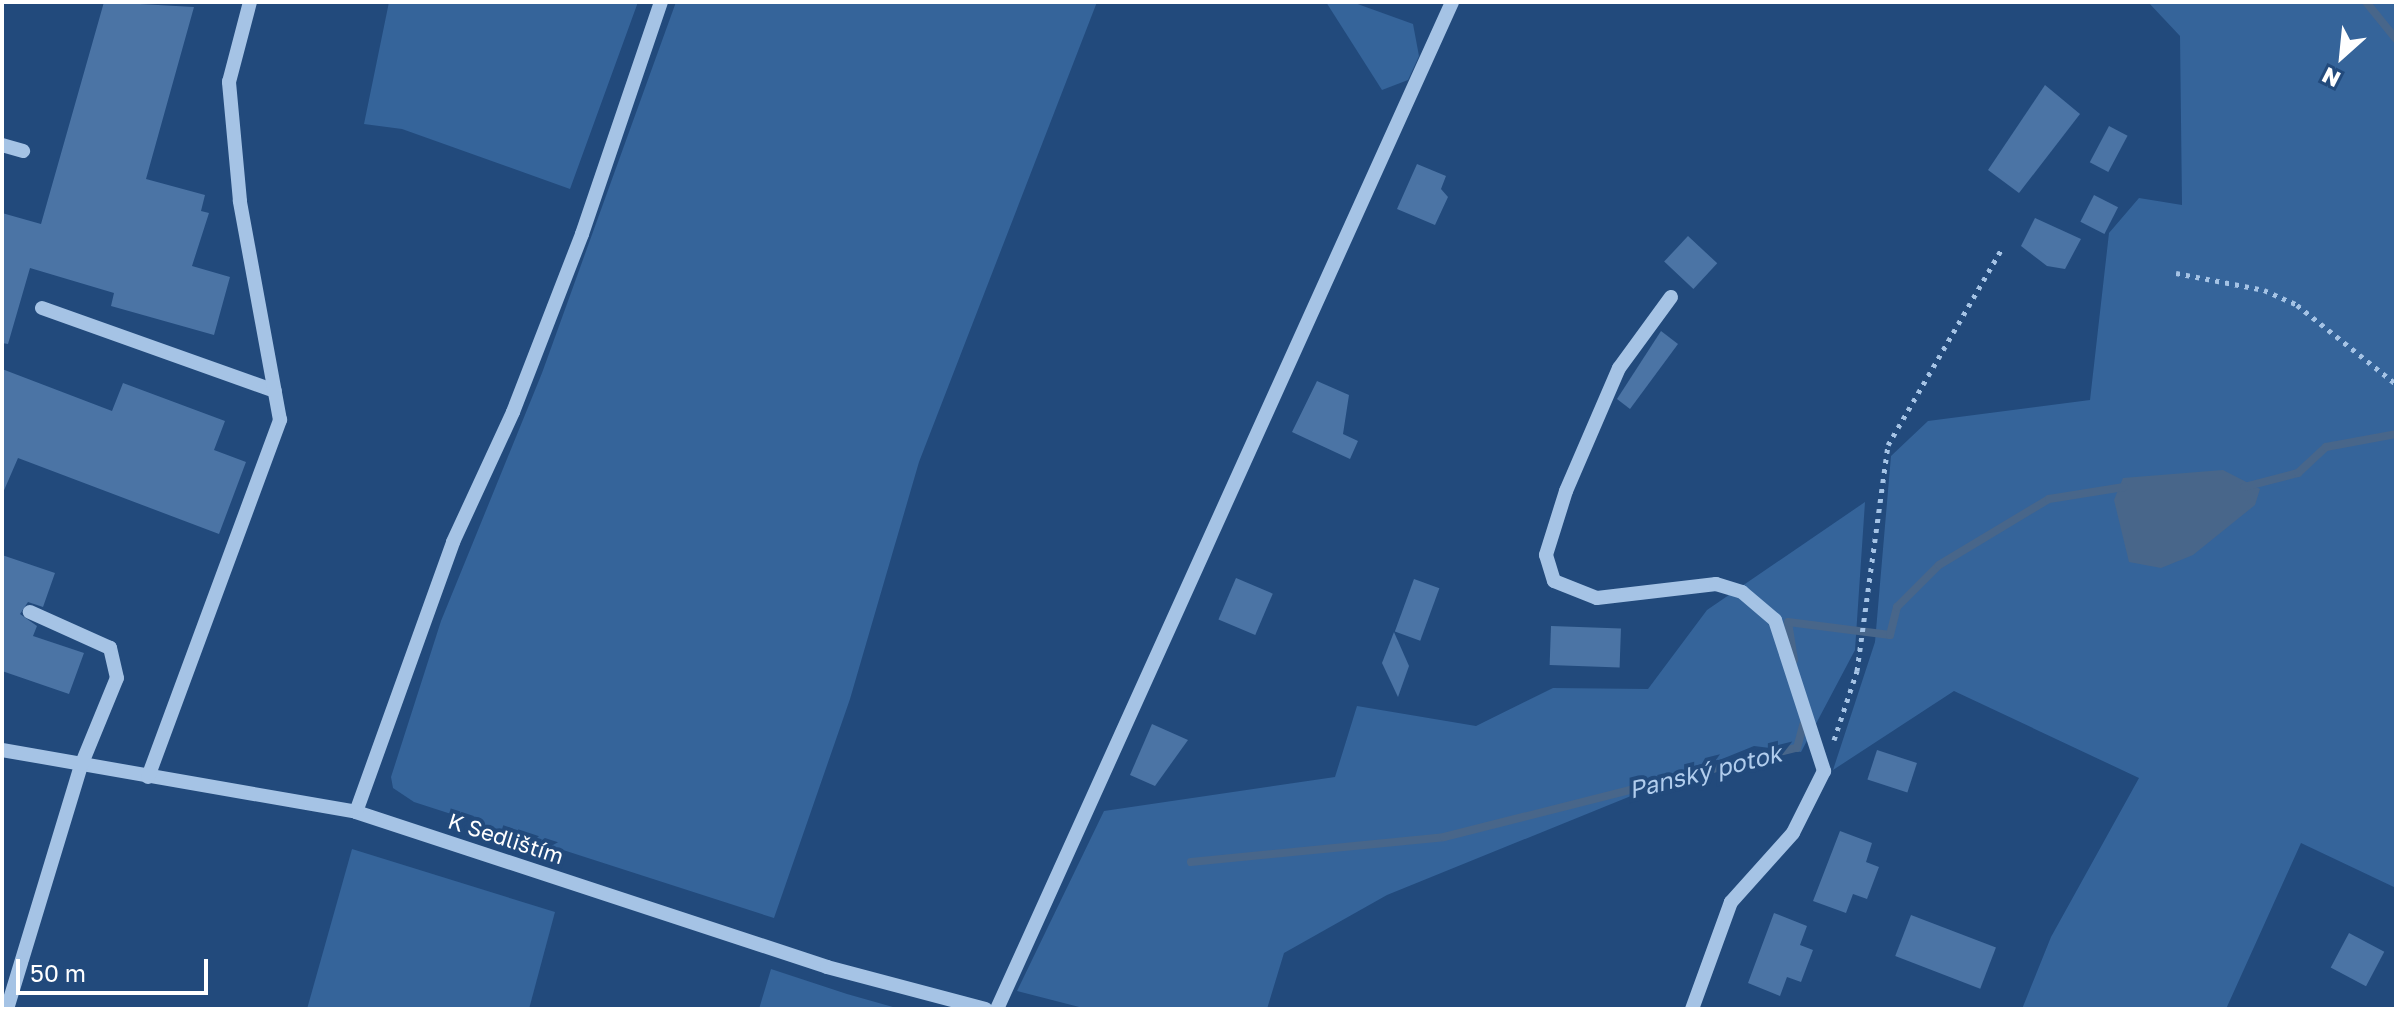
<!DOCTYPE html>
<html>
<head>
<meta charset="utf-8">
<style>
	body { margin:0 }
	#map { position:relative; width:2398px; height:1011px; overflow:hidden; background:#224a7c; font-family:"Golos Text",sans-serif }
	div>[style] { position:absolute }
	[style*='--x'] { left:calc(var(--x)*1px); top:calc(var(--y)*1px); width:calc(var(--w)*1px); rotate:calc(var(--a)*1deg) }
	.green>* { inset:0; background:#35649a }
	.water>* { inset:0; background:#48668a }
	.stream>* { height:8px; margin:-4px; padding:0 4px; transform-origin:4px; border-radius:4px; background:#48668a }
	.building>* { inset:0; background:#4b74a5; transform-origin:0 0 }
	.path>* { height:5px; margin-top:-2.5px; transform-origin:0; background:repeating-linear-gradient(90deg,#a5c3e5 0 4px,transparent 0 10px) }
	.minor>* { height:14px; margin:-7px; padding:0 7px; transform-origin:7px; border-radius:7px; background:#a5c3e5 }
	span { translate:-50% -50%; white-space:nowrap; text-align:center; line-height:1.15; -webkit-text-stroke:8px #224a7c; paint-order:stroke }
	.street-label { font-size:22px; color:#fff }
	.water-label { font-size:24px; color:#b1cded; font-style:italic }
	.frame { position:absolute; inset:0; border:4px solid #fff; pointer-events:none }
	.north { position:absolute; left:2302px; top:16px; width:80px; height:80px; -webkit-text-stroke:6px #224a7c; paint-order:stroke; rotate:207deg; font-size:22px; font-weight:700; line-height:32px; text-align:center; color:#fff }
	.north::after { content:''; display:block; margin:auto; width:28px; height:36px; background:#fff; clip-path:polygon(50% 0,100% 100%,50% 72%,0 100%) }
	.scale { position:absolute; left:16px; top:959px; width:192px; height:36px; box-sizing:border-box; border:4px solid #fff; border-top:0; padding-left:10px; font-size:24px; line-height:28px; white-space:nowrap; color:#fff; -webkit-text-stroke:6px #224a7c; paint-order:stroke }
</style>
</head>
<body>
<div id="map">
	<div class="green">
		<i style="clip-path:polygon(389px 2px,638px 2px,570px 189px,402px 129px,364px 124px)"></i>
		<i style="clip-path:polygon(676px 2px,1097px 2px,919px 462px,850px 699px,774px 918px,414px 802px,393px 788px,391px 777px,441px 621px,542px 373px)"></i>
		<i style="clip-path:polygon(1326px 2px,1352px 2px,1413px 24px,1419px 56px,1408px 80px,1382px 90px)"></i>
		<i style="clip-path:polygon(2148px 2px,2396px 2px,2396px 888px,2301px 843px,2226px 1009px,2022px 1009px,2051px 937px,2139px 778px,1954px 691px,1833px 770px,1875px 642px,1891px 456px,1928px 421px,2090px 400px,2109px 233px,2139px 198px,2182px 205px,2180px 36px)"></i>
		<i style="clip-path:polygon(1865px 502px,1855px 650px,1801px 752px,1754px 746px,1387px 895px,1284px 953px,1267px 1009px,1087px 1009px,1017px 991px,1104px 811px,1335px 777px,1357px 706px,1476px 726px,1553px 688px,1648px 689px,1707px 610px)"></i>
		<i style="clip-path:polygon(352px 849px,555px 912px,529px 1009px,307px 1009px)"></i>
		<i style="clip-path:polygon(771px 969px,847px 994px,900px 1009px,759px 1009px)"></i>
	</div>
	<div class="water">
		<i style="clip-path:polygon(2223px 470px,2260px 489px,2255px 505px,2193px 555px,2161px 568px,2129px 562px,2114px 500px,2123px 478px)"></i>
	</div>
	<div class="stream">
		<i style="--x:2366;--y:2;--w:48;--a:51"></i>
		<i style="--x:2244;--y:487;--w:56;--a:-14.5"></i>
		<i style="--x:2298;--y:473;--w:38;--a:-43"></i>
		<i style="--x:2326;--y:447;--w:71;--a:-10.5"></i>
		<i style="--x:1794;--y:660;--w:38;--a:-99"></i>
		<i style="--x:1788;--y:622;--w:103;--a:7.3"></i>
		<i style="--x:1890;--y:635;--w:29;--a:-76"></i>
		<i style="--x:1897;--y:607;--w:59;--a:-45"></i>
		<i style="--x:1939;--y:565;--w:128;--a:-31"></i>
		<i style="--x:2049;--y:499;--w:76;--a:-9.1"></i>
		<i style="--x:1191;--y:862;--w:254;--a:-5.6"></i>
		<i style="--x:1444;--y:837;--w:364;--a:-14.2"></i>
		<i style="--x:1797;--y:748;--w:24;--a:-75"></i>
	</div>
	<div class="building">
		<i style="clip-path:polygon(104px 2px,194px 7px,146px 179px,205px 195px,201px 211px,209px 213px,192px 266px,230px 277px,214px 335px,111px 306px,114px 293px,30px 268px,8px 344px,2px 343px,2px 213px,41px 224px)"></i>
		<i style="clip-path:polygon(2045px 85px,2080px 114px,2019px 193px,1988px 170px)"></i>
		<i style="left:2109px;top:126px;width:21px;height:41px;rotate:28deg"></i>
		<i style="clip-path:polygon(1417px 164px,1446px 176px,1441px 189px,1448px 197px,1435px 225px,1397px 209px)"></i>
		<i style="left:2094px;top:195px;width:27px;height:30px;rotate:27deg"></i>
		<i style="clip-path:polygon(2035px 218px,2081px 239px,2065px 269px,2047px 266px,2021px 246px)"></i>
		<i style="left:1688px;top:236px;width:40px;height:35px;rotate:43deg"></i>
		<i style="clip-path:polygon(1661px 331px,1678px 344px,1630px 409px,1617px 399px)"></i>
		<i style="clip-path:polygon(2px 369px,112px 411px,123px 383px,225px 421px,214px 450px,246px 462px,219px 534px,18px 458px,2px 495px)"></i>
		<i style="clip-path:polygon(1317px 381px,1349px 395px,1343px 434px,1358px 441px,1350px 459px,1292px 432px)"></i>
		<i style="clip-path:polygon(2px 555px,55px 573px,43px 607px,28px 602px,20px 614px,37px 626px,33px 636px,84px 653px,69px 694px,2px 671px)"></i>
		<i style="left:1236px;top:578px;width:40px;height:45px;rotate:23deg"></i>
		<i style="left:1414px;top:579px;width:27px;height:56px;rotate:20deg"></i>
		<i style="left:1551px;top:626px;width:70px;height:39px;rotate:2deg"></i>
		<i style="clip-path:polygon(1394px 632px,1409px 666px,1398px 697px,1382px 663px)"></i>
		<i style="clip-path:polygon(1152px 724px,1188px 740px,1155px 786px,1130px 775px)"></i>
		<i style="left:1877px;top:750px;width:42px;height:31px;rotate:18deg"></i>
		<i style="clip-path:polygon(1840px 831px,1872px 843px,1866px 862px,1879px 867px,1867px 899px,1853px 894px,1846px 913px,1813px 901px)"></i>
		<i style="clip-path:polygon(1774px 913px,1807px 926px,1800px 945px,1813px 950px,1801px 982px,1787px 977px,1780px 996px,1748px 983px)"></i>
		<i style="left:1911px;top:915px;width:91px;height:44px;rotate:21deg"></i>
		<i style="left:2349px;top:933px;width:40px;height:39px;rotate:28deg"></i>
	</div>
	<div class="path">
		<i style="--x:2176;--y:273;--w:90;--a:10.9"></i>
		<i style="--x:2264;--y:290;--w:36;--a:24"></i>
		<i style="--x:2297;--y:305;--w:127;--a:38.6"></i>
		<i style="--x:1834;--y:740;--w:73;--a:-71.6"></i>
		<i style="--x:1857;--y:671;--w:228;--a:-82.2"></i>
		<i style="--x:1888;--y:445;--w:229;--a:-59.9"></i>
	</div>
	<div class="minor">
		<i style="--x:2;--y:145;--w:22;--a:16"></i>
		<i style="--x:1671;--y:297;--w:88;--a:126.2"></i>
		<i style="--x:1619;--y:368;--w:134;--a:113.3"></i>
		<i style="--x:1566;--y:491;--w:67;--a:107.4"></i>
		<i style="--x:1546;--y:555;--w:27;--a:73"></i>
		<i style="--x:1554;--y:581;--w:46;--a:21.6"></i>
		<i style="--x:1597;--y:598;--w:120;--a:-6.7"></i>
		<i style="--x:1716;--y:584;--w:27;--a:17"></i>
		<i style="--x:1742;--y:592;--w:43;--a:40.3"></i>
		<i style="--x:1775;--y:620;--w:159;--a:72"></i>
		<i style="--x:1824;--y:771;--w:69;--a:116.6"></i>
		<i style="--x:1793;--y:833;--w:93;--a:131.9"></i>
		<i style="--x:1731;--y:902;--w:114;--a:110"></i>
		<i style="--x:42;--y:308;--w:247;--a:19.6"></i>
		<i style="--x:2;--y:750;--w:359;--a:9.9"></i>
		<i style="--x:356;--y:812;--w:496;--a:18.2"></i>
		<i style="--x:827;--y:967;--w:164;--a:14.8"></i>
		<i style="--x:148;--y:777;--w:381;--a:-69.7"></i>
		<i style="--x:280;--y:420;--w:223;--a:-100.4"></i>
		<i style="--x:240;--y:201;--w:120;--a:-95.3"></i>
		<i style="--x:229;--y:82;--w:83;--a:-75.3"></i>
		<i style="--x:356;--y:812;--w:287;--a:-70.2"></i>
		<i style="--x:453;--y:542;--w:143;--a:-65.2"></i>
		<i style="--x:513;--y:412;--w:191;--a:-68.8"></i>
		<i style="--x:582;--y:234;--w:245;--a:-71.2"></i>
		<i style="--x:7;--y:1009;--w:252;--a:-73.1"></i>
		<i style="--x:80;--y:768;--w:97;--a:-67.7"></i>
		<i style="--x:117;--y:678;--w:31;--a:-103"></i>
		<i style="--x:110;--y:648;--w:88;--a:-155.8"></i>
		<i style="--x:997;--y:1009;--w:1105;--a:-65.68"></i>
	</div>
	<div class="street-label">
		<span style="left:506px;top:838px;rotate:18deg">K Sedlištím</span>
	</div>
	<div class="water-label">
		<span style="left:1705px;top:771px;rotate:-14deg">Panský potok</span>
	</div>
	<div class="frame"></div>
	<div class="north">N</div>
	<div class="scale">50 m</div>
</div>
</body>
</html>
